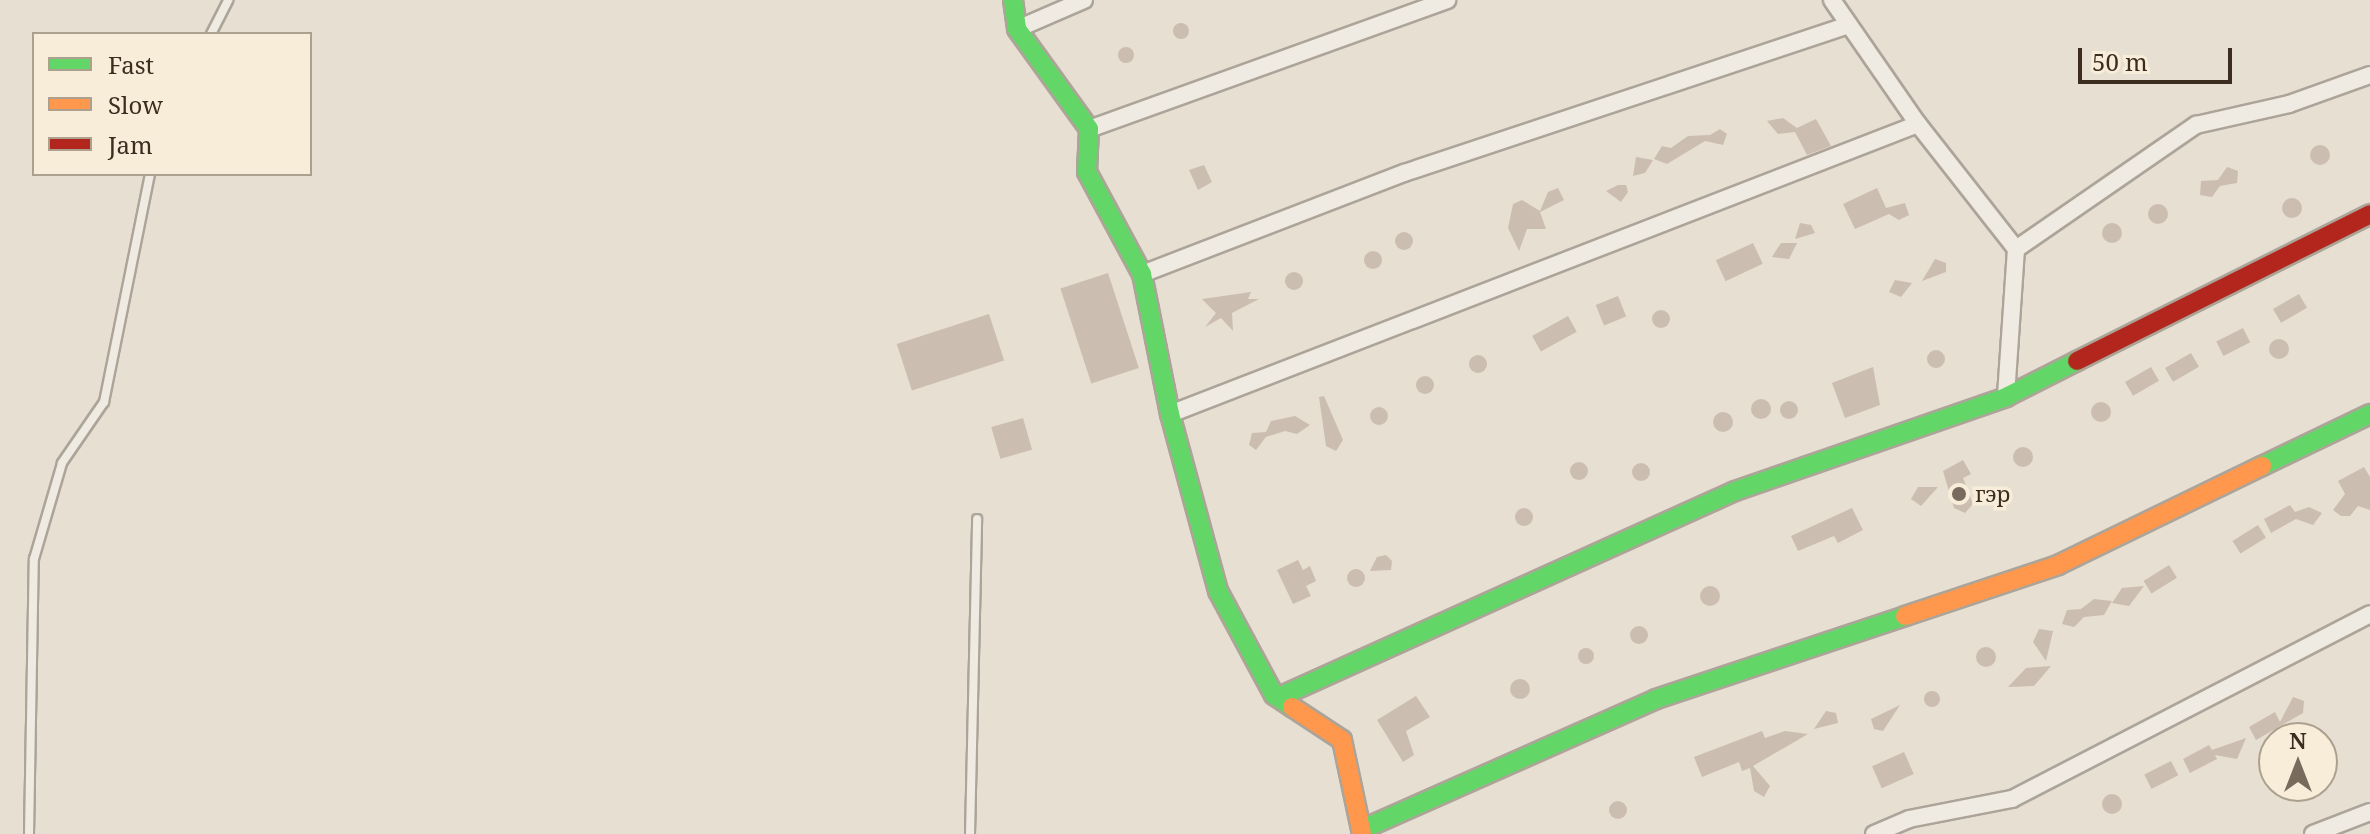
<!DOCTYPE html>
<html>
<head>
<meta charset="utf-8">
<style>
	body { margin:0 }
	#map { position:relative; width:2370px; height:834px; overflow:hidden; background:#e7dfd1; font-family:"Noto Serif",serif }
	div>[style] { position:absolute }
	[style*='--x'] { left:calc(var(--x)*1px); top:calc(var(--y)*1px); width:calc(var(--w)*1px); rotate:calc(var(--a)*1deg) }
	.building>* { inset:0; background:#ccbdb1; transform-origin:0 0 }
	.round { border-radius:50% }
	.roads { filter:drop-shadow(2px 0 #ada499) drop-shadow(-2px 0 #ada499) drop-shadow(0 2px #ada499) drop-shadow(0 -2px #ada499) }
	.lane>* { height:8px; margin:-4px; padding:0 4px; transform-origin:4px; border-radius:4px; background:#efebe3 }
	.street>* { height:16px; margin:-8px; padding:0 8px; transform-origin:8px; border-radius:8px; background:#efebe3 }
	.fast>* { height:18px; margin:-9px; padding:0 9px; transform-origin:9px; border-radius:9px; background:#63d668 }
	.slow>* { height:18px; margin:-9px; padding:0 9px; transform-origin:9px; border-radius:9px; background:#ff974d }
	.jam>* { height:18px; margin:-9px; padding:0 9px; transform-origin:9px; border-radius:9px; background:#b3261e }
	.dots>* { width:22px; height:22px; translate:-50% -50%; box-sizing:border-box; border:4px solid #f7edd8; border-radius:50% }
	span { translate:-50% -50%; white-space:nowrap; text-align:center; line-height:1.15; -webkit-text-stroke:7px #f7edd8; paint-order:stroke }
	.poi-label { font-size:22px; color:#3d2d20 }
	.left { translate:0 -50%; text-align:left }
	.legend { position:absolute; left:32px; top:32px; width:280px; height:144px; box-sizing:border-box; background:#f7edd8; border:2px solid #ada08e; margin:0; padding:10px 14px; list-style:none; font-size:24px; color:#3d2d20 }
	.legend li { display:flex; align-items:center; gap:16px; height:40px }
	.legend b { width:40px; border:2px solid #ada08e }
	.north { position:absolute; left:2258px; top:722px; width:80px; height:80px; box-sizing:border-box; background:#f7edd8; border:2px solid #ada08e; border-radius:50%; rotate:0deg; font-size:22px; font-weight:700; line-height:32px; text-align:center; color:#3d2d20 }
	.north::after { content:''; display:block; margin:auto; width:28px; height:36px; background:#786b5e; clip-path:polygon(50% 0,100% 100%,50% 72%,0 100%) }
	.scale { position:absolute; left:2078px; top:48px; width:154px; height:36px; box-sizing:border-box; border:4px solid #3d2d20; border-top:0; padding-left:10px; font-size:24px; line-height:28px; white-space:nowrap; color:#3d2d20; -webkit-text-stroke:6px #f7edd8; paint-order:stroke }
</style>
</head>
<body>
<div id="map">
	<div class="building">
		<i class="round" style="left:1173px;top:23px;width:16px;height:16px"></i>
		<i class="round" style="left:1118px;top:47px;width:16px;height:16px"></i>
		<i style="clip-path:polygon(1783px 118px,1797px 128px,1816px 119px,1831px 146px,1807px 155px,1795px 132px,1778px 134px,1767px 121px)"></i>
		<i style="clip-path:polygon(1720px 129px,1727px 134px,1723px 145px,1705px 141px,1667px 164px,1654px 159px,1662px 146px,1671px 148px,1688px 136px,1710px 135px)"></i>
		<i class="round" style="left:2310px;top:145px;width:20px;height:20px"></i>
		<i style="clip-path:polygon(1636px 157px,1653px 160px,1645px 173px,1633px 176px)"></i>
		<i style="clip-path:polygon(1204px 165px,1212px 182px,1198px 190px,1189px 170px)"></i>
		<i style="clip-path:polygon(2227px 167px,2238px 171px,2237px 183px,2220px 186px,2212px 197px,2200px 195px,2201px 181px,2218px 180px)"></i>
		<i style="clip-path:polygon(1618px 185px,1626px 185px,1628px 192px,1621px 202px,1606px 191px)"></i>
		<i style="clip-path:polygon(1558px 188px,1564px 200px,1540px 212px,1546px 229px,1527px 229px,1519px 251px,1508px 228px,1513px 204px,1522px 200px,1540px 211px,1548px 192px)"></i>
		<i style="clip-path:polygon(1877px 188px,1886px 208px,1905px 203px,1909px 215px,1899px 220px,1889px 214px,1855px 229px,1843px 204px)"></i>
		<i class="round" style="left:2282px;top:198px;width:20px;height:20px"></i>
		<i class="round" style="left:2148px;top:204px;width:20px;height:20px"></i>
		<i style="clip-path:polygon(1800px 223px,1811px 225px,1815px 233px,1795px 239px)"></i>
		<i class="round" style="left:2102px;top:223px;width:20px;height:20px"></i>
		<i class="round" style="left:1395px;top:232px;width:18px;height:18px"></i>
		<i style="left:1753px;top:243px;width:23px;height:41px;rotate:65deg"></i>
		<i style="clip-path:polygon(1781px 243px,1797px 243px,1789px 259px,1772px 257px)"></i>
		<i class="round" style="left:1364px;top:251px;width:18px;height:18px"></i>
		<i style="clip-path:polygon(1935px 259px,1946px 263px,1946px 272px,1922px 281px)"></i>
		<i class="round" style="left:1285px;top:272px;width:18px;height:18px"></i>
		<i style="left:1108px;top:273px;width:100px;height:50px;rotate:72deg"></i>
		<i style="clip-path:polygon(1895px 280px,1912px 283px,1901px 297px,1889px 292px)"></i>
		<i style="clip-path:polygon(1251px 292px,1248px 299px,1259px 299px,1232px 313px,1233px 331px,1221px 318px,1205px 327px,1216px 313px,1202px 299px)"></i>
		<i style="left:2299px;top:294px;width:16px;height:30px;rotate:60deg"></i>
		<i style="left:1618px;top:296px;width:22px;height:24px;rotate:68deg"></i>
		<i class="round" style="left:1652px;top:310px;width:18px;height:18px"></i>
		<i style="left:989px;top:314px;width:49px;height:97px;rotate:72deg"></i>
		<i style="left:1568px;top:316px;width:18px;height:41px;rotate:61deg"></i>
		<i style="left:2243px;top:328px;width:16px;height:30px;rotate:63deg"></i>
		<i class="round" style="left:2269px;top:339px;width:20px;height:20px"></i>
		<i class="round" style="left:1927px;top:350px;width:18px;height:18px"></i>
		<i style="left:2191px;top:353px;width:16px;height:30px;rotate:60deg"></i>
		<i class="round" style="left:1469px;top:355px;width:18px;height:18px"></i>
		<i style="clip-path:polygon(1873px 367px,1880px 405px,1845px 418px,1832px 383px)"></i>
		<i style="left:2151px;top:367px;width:16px;height:30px;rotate:60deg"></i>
		<i class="round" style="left:1416px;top:376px;width:18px;height:18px"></i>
		<i style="clip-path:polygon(1324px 396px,1343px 440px,1336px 451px,1326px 446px,1319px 397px)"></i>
		<i class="round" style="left:1751px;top:399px;width:20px;height:20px"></i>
		<i class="round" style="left:1780px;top:401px;width:18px;height:18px"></i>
		<i class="round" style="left:2091px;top:402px;width:20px;height:20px"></i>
		<i class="round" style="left:1370px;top:407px;width:18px;height:18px"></i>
		<i class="round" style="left:1713px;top:412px;width:20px;height:20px"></i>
		<i style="clip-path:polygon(1295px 416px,1310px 425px,1297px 434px,1285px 431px,1266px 437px,1256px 450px,1249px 445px,1252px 433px,1266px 432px,1271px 421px)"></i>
		<i style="left:1023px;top:418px;width:33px;height:33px;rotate:74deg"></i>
		<i class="round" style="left:2013px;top:447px;width:20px;height:20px"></i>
		<i style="clip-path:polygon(1963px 460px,1971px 474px,1963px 478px,1973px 504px,1965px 513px,1954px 508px,1943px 471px)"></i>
		<i class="round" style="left:1570px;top:462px;width:18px;height:18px"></i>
		<i class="round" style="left:1632px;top:463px;width:18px;height:18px"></i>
		<i style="clip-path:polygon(2364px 467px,2370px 477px,2370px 510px,2358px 506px,2350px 516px,2341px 516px,2333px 510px,2345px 494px,2338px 481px)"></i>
		<i style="clip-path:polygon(1918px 487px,1938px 487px,1921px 506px,1911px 499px)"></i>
		<i style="clip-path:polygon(2290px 505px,2295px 512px,2309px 507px,2322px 513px,2313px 525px,2296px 519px,2271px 533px,2264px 519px)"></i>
		<i class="round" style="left:1515px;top:508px;width:18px;height:18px"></i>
		<i style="clip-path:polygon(1852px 508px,1863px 530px,1838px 543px,1834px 536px,1798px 551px,1791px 536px)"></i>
		<i style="left:2258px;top:525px;width:15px;height:30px;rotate:58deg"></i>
		<i style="clip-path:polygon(1386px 555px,1392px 561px,1391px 570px,1370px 571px,1377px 557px)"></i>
		<i style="clip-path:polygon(1298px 560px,1303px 570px,1310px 566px,1316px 581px,1306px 586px,1311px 596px,1293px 604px,1277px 570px)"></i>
		<i style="left:2169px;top:565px;width:15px;height:30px;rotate:58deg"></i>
		<i class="round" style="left:1347px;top:569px;width:18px;height:18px"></i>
		<i style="clip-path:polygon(2144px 586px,2129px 606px,2112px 603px,2122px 588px)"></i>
		<i class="round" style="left:1700px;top:586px;width:20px;height:20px"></i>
		<i style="clip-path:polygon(2094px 599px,2112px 601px,2104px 615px,2084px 617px,2074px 627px,2062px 624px,2067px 610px,2081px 609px)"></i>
		<i class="round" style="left:1630px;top:626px;width:18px;height:18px"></i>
		<i style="clip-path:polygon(2039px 629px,2053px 631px,2046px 661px,2033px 642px)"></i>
		<i class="round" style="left:1976px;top:647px;width:20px;height:20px"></i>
		<i class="round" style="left:1578px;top:648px;width:16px;height:16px"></i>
		<i style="clip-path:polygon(2051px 666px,2034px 686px,2008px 687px,2026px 668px)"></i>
		<i class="round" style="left:1510px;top:679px;width:20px;height:20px"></i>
		<i class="round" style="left:1924px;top:691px;width:16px;height:16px"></i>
		<i style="clip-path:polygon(1416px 696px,1430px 717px,1406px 731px,1414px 755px,1403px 762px,1377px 720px)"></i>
		<i style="clip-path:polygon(2293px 697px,2304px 701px,2303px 713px,2256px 740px,2249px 727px,2275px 712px,2280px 722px)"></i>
		<i style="clip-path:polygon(1900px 705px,1883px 731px,1874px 729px,1871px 719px)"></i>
		<i style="clip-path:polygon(1826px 711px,1836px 713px,1838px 723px,1814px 729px)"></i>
		<i style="clip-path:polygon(1762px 731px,1765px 738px,1785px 731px,1808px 734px,1753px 766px,1770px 786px,1764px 797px,1754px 791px,1750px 768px,1742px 771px,1739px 762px,1702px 777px,1694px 757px)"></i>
		<i style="clip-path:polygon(2246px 738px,2237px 759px,2215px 755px,2217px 759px,2190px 773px,2183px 759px,2209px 745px,2212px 750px)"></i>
		<i style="left:1904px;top:752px;width:24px;height:35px;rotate:66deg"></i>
		<i style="left:2171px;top:761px;width:16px;height:30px;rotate:63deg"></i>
		<i class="round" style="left:2102px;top:794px;width:20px;height:20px"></i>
		<i class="round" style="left:1609px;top:801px;width:18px;height:18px"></i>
	</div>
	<div class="roads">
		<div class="lane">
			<i style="--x:211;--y:34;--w:38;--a:-63"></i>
			<i style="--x:29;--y:834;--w:275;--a:-89"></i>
			<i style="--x:34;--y:559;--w:100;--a:-73.7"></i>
			<i style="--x:62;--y:463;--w:74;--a:-55.5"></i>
			<i style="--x:104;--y:402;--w:233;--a:-78.6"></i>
			<i style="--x:970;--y:834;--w:315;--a:-88.7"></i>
		</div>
		<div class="street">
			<i style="--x:1832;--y:0;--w:151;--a:55.3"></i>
			<i style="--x:1918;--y:124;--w:159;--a:51.9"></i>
			<i style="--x:2016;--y:249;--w:148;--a:93.9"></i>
			<i style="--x:1017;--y:29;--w:73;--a:-23.4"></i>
			<i style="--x:1089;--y:129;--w:381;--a:-19.8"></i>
			<i style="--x:2016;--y:249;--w:219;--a:-34.6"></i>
			<i style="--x:2196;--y:125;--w:95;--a:-12.7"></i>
			<i style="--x:2289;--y:104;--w:86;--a:-19.7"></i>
			<i style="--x:1142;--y:274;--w:281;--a:-21.1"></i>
			<i style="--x:1404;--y:173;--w:469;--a:-18.4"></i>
			<i style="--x:1170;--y:414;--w:802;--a:-21.19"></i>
			<i style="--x:1874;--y:834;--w:38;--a:-23"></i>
			<i style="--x:1909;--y:819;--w:105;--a:-11"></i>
			<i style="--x:2012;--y:799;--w:403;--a:-27.3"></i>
			<i style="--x:2313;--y:834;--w:61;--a:-21.1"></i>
		</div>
		<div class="fast">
			<i style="--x:1013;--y:0;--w:29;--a:82"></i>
			<i style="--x:1017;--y:29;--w:123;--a:54.2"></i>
			<i style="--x:1089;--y:129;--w:43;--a:92.7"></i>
			<i style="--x:1087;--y:172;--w:116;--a:61.7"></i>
			<i style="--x:1142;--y:274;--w:143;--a:78.7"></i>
			<i style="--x:1170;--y:414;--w:183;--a:74.8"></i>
			<i style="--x:1218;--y:591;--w:118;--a:61.7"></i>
			<i style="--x:1274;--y:695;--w:22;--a:34"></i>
			<i style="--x:2262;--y:466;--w:120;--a:-25.7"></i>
			<i style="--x:1279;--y:697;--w:500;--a:-24.31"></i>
			<i style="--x:1735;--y:491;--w:287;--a:-19.1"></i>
			<i style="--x:2006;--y:397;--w:80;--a:-26.9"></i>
			<i style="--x:1363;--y:829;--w:321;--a:-23.9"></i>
			<i style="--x:1656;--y:699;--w:262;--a:-18.4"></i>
		</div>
		<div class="slow">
			<i style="--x:1905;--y:616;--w:161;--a:-18.4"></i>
			<i style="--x:2058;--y:565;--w:227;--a:-25.9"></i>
			<i style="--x:1292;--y:707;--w:60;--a:33.4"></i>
			<i style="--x:1342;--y:740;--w:96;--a:78"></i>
		</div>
		<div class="jam">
			<i style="--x:2077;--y:361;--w:328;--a:-26.6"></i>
		</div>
	</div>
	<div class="dots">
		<i style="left:1959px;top:494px;background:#786b5e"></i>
	</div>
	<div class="poi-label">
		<span class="left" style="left:1975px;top:494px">гэр</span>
	</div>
	<ul class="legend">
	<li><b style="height:10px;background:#63d668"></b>Fast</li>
	<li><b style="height:10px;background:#ff974d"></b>Slow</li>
	<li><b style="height:10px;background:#b3261e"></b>Jam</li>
	</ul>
	<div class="north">N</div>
	<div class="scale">50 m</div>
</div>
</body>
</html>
